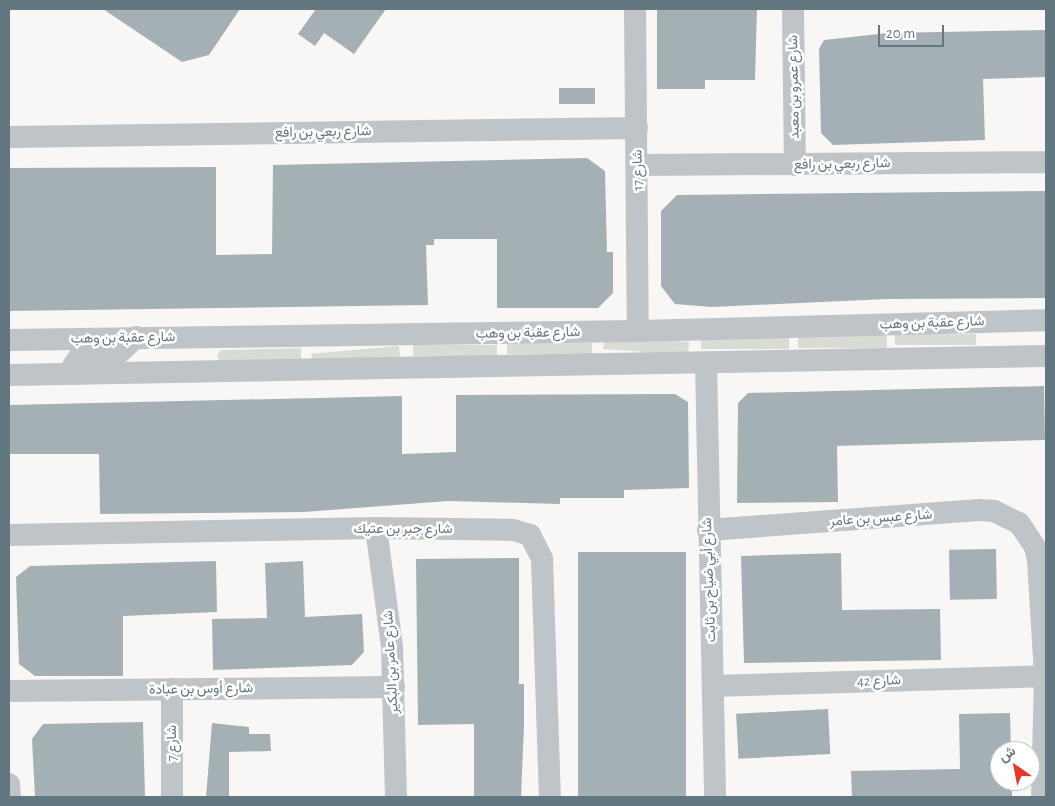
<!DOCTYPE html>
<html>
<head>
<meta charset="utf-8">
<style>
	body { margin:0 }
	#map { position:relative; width:1055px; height:806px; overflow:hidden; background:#f8f7f5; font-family:"Alegreya Sans",Vazirmatn,sans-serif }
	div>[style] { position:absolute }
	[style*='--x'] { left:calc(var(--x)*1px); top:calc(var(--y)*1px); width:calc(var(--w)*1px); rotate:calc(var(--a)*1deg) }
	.green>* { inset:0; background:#d8dcd4; transform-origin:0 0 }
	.building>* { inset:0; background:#a5b0b4; transform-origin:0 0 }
	.minor>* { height:22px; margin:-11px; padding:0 11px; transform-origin:11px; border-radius:11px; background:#bec4c7 }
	span { translate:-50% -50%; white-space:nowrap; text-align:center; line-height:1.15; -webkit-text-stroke:5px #fff; paint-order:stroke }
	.street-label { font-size:14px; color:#637780 }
	.frame { position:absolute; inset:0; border:10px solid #637780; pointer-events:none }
	.north { position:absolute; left:990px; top:741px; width:50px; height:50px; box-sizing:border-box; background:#fff; border:1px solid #c1c9cc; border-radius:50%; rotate:327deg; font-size:14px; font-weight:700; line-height:20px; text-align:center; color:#637780 }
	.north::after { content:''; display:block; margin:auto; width:18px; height:22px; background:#e33929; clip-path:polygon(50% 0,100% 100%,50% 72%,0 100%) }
	.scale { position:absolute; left:878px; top:25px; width:66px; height:22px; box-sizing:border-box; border:2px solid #637780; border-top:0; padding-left:6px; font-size:15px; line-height:18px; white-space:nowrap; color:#637780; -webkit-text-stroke:4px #fff; paint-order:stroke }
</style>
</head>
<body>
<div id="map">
	<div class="green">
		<i style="left:976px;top:334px;width:11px;height:81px;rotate:90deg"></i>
		<i style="left:798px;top:335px;width:89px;height:13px"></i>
		<i style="left:701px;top:337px;width:88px;height:12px"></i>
		<i style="left:689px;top:342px;width:13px;height:85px;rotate:94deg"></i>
		<i style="left:592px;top:343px;width:11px;height:85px;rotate:90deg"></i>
		<i style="left:497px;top:345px;width:11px;height:84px;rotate:90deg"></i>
		<i style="left:399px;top:346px;width:12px;height:88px;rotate:85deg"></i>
		<i style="clip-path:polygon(301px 348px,301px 360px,219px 361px,217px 355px,221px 350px)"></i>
	</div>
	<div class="building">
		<i style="clip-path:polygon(103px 9px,240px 9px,209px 55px,182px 62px)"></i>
		<i style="clip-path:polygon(316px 9px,386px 9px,354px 54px,324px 33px,315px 46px,298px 34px)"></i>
		<i style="clip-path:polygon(657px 9px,757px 9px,755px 80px,705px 80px,705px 89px,657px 89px)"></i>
		<i style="clip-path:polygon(1046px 30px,1046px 77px,983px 79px,985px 140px,833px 145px,821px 133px,819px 49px,824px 40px,888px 33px)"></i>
		<i style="left:595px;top:88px;width:16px;height:36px;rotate:90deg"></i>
		<i style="clip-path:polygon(587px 158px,605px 171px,607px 252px,613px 252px,613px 293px,598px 308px,497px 308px,497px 239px,434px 239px,434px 245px,426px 245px,428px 305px,9px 311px,9px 168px,216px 167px,216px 255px,272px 254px,273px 165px)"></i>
		<i style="clip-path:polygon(1046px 191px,1046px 298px,887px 299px,712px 307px,675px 304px,661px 286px,661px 211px,677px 195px)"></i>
		<i style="clip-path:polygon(1044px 386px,1045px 440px,837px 446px,838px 502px,737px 503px,738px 403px,748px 393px)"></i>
		<i style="clip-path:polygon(675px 394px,688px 402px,689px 488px,624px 490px,624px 498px,560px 498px,560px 504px,448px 501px,304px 512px,100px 514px,99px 454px,9px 454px,9px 405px,402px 396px,402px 454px,456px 452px,456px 395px)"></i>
		<i style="left:996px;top:549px;width:50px;height:47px;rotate:89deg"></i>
		<i style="left:686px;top:552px;width:245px;height:108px;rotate:90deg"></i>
		<i style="clip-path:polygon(841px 553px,842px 610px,940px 609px,941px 660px,744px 663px,741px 556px)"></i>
		<i style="clip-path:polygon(519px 558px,519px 684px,524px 684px,524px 726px,521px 797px,474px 797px,474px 724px,418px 725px,416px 559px)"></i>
		<i style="clip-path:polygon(216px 561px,217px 612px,123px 616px,123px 676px,35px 676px,19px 664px,16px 577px,30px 566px)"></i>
		<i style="clip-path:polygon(303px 561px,305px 617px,362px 614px,364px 652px,352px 665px,213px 670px,212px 619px,267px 618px,265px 563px)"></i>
		<i style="left:828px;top:709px;width:45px;height:92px;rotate:87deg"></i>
		<i style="clip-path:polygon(1010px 713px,1011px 751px,1000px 751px,1000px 781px,1012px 781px,1012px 797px,852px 797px,851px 771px,960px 769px,959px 714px)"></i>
		<i style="clip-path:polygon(143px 722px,145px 797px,35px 797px,32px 739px,43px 724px)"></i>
		<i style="clip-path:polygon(212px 723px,249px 727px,249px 734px,270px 734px,271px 751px,229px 752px,229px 797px,206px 797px)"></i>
	</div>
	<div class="minor">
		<i style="--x:635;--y:9;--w:322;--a:89.5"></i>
		<i style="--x:793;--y:9;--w:156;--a:89.3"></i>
		<i style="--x:9;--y:137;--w:628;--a:-0.82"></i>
		<i style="--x:638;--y:165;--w:408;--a:-0.4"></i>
		<i style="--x:9;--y:340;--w:629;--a:-0.82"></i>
		<i style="--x:638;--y:331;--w:408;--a:-1.5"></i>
		<i style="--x:706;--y:363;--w:434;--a:88.8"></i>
		<i style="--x:78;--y:374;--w:9;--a:-122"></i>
		<i style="--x:73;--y:366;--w:12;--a:-55"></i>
		<i style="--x:80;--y:356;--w:40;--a:-5.7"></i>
		<i style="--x:120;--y:352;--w:22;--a:-43"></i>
		<i style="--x:9;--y:375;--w:1037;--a:-1.05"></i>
		<i style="--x:376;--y:528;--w:119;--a:82.3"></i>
		<i style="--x:392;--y:646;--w:151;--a:88.5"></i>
		<i style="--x:708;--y:530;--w:272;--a:-4.2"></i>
		<i style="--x:979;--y:510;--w:15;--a:4"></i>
		<i style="--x:994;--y:511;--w:28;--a:26"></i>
		<i style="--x:1019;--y:523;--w:29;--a:56"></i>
		<i style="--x:1035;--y:547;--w:13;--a:77"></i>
		<i style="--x:1038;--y:560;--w:116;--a:86.5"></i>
		<i style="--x:1045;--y:676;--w:121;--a:91.4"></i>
		<i style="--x:9;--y:535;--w:367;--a:-1.1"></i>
		<i style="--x:376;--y:528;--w:137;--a:0.8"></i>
		<i style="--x:513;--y:530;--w:18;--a:16"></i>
		<i style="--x:530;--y:535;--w:27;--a:63"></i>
		<i style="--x:542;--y:559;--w:238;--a:88.1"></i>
		<i style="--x:713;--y:686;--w:333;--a:-1.7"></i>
		<i style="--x:9;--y:691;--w:385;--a:-0.6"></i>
		<i style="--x:9;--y:784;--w:13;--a:86"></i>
		<i style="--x:172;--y:797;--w:108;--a:-90"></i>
	</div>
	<div class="street-label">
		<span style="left:794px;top:87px;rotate:-91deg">شارع عمرو بن معبد</span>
		<span style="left:323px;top:132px;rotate:-1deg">شارع ربعي بن رافع</span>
		<span style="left:842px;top:164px;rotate:-1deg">شارع ربعي بن رافع</span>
		<span style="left:638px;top:170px;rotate:-91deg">شارع 17</span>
		<span style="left:932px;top:323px;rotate:-2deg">شارع عقبة بن وهب</span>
		<span style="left:528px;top:333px;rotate:-1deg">شارع عقبة بن وهب</span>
		<span style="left:123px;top:338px;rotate:-1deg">شارع عقبة بن وهب</span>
		<span style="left:881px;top:518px;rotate:-4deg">شارع عبس بن عامر</span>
		<span style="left:403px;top:529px">شارع جبر بن عتيك</span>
		<span style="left:709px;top:580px;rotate:-92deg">شارع أبي ضياح بن ثابت</span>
		<span style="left:391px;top:662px;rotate:-93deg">شارع عامر بن البكير</span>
		<span style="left:879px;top:681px;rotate:-2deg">شارع 42</span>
		<span style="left:201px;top:689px;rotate:-1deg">شارع أوس بن عبادة</span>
		<span style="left:172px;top:743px;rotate:-90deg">شارع 7</span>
	</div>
	<div class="frame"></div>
	<div class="north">ش</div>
	<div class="scale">20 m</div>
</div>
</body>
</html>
